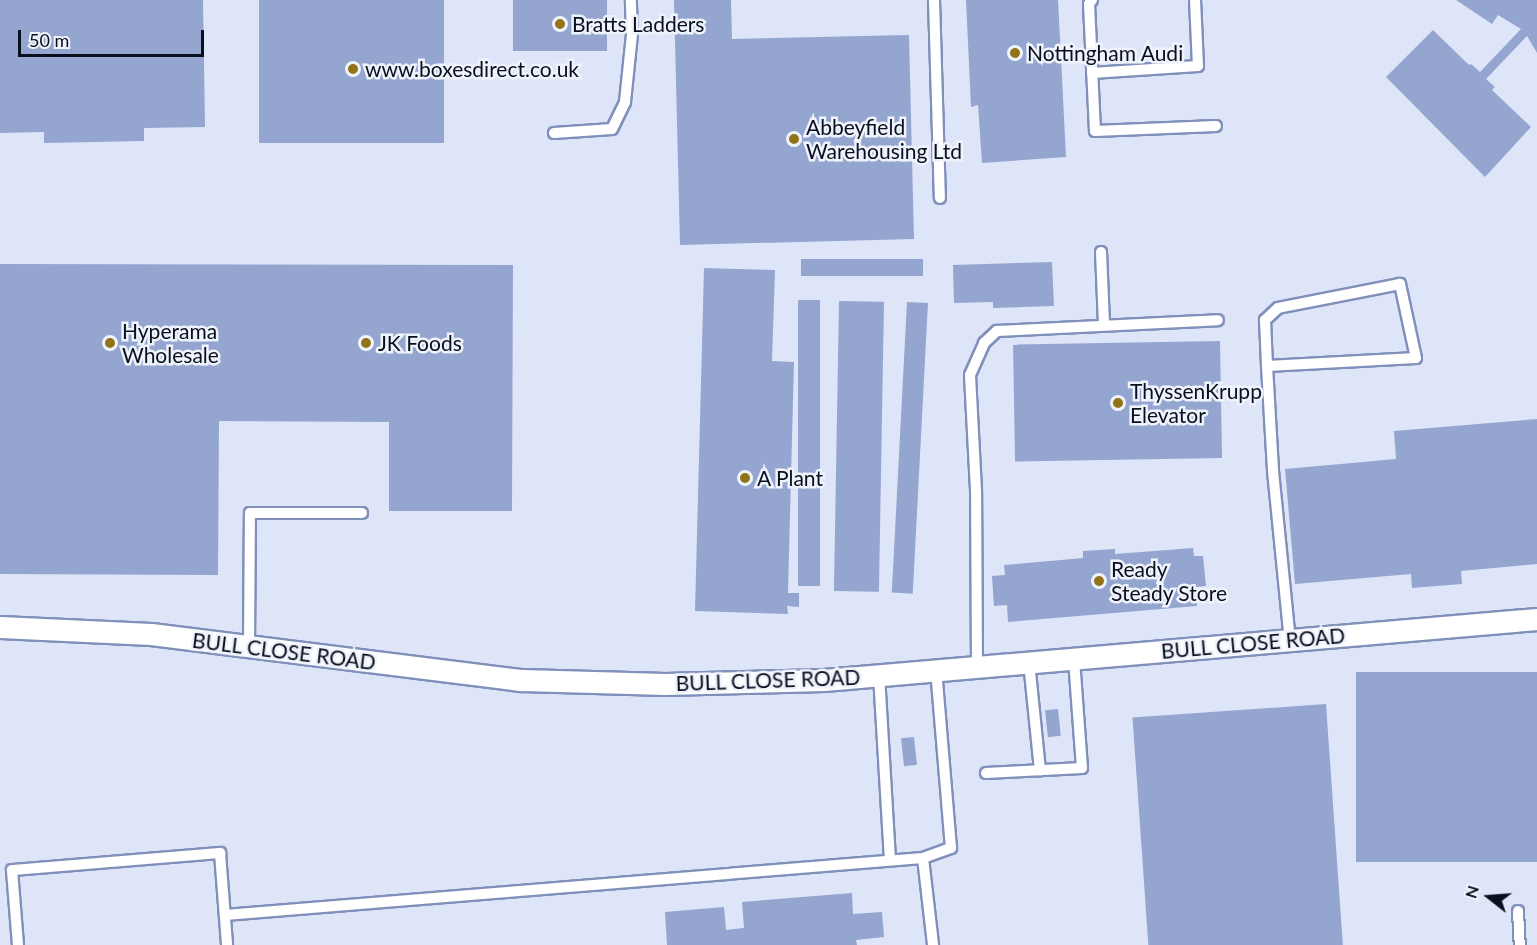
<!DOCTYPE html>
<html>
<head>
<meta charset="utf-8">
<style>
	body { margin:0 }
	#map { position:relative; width:1537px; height:945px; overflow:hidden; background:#dee5f8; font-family:Lato,sans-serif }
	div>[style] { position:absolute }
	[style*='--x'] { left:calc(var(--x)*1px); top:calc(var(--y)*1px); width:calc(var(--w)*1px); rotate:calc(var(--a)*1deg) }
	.building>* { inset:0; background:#94a5d0; transform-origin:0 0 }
	.roads { filter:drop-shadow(2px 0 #8090ba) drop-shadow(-2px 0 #8090ba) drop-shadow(0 2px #8090ba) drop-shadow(0 -2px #8090ba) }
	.service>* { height:10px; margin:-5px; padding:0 5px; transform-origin:5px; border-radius:5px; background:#fff }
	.minor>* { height:21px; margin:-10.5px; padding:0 10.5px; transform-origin:10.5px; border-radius:10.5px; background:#fff }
	.dots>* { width:16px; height:16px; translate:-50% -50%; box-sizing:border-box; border:3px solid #eff3fc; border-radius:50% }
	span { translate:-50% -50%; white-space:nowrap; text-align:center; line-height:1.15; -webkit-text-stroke:5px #eff3fc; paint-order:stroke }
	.poi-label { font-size:21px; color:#0a0f1e }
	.left { translate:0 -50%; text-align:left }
	.street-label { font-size:21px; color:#0a0f1e }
	.north { position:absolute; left:1459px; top:867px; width:60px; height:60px; -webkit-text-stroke:4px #eff3fc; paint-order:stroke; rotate:287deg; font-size:16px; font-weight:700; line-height:24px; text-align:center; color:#0a0f1e }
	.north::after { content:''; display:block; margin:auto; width:21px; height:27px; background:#0a0f1e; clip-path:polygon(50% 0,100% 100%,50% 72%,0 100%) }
	.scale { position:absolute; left:18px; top:30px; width:186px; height:27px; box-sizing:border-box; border:3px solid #0a0f1e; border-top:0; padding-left:8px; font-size:18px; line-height:21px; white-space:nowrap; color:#0a0f1e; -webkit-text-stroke:4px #eff3fc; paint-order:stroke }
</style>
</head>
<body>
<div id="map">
	<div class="building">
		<i style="clip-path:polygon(0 0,203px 0,205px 127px,144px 128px,144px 141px,44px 143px,44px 132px,0 133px)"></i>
		<i style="left:259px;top:0;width:185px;height:143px"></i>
		<i style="left:513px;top:0;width:94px;height:51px"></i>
		<i style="clip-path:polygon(674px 0,731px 0,732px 39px,909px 35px,914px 239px,680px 245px)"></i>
		<i style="clip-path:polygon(966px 0,1058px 0,1066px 157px,982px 163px,978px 105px,971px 107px)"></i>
		<i style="clip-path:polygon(1456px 0,1537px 0,1537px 53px,1527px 36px,1486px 79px,1495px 87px,1492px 90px,1531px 127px,1485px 177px,1386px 77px,1433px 30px,1469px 65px,1471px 64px,1480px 72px,1521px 29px,1498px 15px,1492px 24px)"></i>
		<i style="left:801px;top:259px;width:122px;height:17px"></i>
		<i style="clip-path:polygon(1052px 262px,1054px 306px,993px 308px,993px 302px,954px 303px,953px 265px)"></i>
		<i style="clip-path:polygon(0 264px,513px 265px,512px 511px,389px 511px,389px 422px,219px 421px,218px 575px,0 574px)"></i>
		<i style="clip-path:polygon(704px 268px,775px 270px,772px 361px,794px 362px,788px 593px,799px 593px,799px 607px,787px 606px,788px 614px,695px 611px)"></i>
		<i style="left:798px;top:300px;width:22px;height:286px"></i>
		<i style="left:839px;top:301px;width:45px;height:290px;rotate:1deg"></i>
		<i style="left:907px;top:302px;width:21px;height:291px;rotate:3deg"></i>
		<i style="left:1220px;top:341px;width:117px;height:207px;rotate:89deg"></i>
		<i style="clip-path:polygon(1537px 419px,1537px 564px,1461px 571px,1462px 584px,1412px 588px,1411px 574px,1295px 584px,1285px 469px,1396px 459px,1394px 431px)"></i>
		<i style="clip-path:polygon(1193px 548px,1194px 556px,1203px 556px,1206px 586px,1196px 587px,1197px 606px,1008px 622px,1007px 605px,994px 606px,992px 576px,1005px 575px,1004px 565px,1083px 558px,1083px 551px,1115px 549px,1115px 554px)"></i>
		<i style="left:1537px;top:672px;width:190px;height:181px;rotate:90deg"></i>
		<i style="left:1326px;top:704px;width:242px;height:194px;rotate:86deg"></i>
		<i style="left:1058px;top:709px;width:27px;height:13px;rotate:84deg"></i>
		<i style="left:914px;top:737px;width:28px;height:13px;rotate:84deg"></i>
		<i style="clip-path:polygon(852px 893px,853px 914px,882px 912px,884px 937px,856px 940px,857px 945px,667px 945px,665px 912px,724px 907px,726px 930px,744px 928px,742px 902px)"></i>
	</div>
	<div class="roads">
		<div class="service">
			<i style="--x:934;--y:0;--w:198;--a:88.3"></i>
			<i style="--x:1092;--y:0;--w:5;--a:127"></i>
			<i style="--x:1089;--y:4;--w:127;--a:87.3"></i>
			<i style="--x:1095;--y:131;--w:121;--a:-2.4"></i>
			<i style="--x:1092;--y:73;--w:106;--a:-3.8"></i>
			<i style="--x:1198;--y:66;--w:66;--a:-92.6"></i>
			<i style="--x:554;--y:133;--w:58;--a:-3.9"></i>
			<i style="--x:612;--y:129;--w:30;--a:-64"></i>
			<i style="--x:625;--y:102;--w:68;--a:-84.1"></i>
			<i style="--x:632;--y:34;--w:34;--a:-92"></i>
			<i style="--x:1101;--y:252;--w:72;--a:87.6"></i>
			<i style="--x:1267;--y:366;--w:149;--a:-3.1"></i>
			<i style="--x:1416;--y:358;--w:76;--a:-102.2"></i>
			<i style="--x:1400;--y:284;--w:124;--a:168.9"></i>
			<i style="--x:1278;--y:308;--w:18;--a:137"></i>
			<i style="--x:1265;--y:320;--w:46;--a:87.5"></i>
			<i style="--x:1267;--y:366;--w:105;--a:86.7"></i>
			<i style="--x:1273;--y:471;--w:170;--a:84.3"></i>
			<i style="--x:249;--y:647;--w:134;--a:-89.6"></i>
			<i style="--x:250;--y:513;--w:112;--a:0"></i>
			<i style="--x:1029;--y:662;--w:109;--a:84.2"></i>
			<i style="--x:977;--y:667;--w:177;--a:-90.3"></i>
			<i style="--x:976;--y:490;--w:115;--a:-93"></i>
			<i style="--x:970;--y:375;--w:35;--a:-66"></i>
			<i style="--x:984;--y:343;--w:18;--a:-43"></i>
			<i style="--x:997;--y:331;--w:221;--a:-2.8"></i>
			<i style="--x:879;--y:675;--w:185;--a:86.6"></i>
			<i style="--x:986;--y:773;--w:96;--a:-3"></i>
			<i style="--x:1082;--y:768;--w:109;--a:-94.2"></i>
			<i style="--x:923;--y:858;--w:88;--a:83.4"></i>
			<i style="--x:1518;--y:911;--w:34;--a:87"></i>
			<i style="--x:225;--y:915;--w:700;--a:-4.67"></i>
			<i style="--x:923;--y:858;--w:30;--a:-20"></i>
			<i style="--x:951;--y:848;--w:178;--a:-94.8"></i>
			<i style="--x:18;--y:945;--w:75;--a:-94.6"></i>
			<i style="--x:12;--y:870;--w:209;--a:-4.7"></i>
			<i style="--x:220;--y:853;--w:92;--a:85.6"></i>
		</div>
		<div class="minor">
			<i style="--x:0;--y:627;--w:151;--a:2.7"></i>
			<i style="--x:151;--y:634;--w:374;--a:7.1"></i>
			<i style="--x:522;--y:680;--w:143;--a:1.6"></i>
			<i style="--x:665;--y:684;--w:159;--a:-1.4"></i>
			<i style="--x:824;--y:680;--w:716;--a:-4.89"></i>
		</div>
	</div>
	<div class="dots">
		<i style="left:560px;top:24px;background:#927319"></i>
		<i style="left:1015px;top:53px;background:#927319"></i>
		<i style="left:353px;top:69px;background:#927319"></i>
		<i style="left:794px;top:139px;background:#927319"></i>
		<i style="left:110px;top:343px;background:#927319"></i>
		<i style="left:366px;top:343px;background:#927319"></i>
		<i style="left:1118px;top:403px;background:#927319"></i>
		<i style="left:745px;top:478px;background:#927319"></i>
		<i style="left:1099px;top:581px;background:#927319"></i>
	</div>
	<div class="poi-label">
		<span class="left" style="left:572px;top:24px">Bratts Ladders</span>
		<span class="left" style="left:1027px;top:53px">Nottingham Audi</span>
		<span class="left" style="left:365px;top:69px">www.boxesdirect.co.uk</span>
		<span class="left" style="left:806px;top:139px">Abbeyfield<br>Warehousing Ltd</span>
		<span class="left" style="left:122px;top:343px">Hyperama<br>Wholesale</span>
		<span class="left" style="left:378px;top:343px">JK Foods</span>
		<span class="left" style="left:1130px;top:403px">ThyssenKrupp<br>Elevator</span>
		<span class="left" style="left:757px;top:478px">A Plant</span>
		<span class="left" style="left:1111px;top:581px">Ready<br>Steady Store</span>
	</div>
	<div class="street-label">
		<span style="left:1253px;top:643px;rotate:-5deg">BULL CLOSE ROAD</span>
		<span style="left:284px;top:651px;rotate:7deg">BULL CLOSE ROAD</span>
		<span style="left:768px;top:680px;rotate:-2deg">BULL CLOSE ROAD</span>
	</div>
	<div class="north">N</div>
	<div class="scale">50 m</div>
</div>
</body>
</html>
